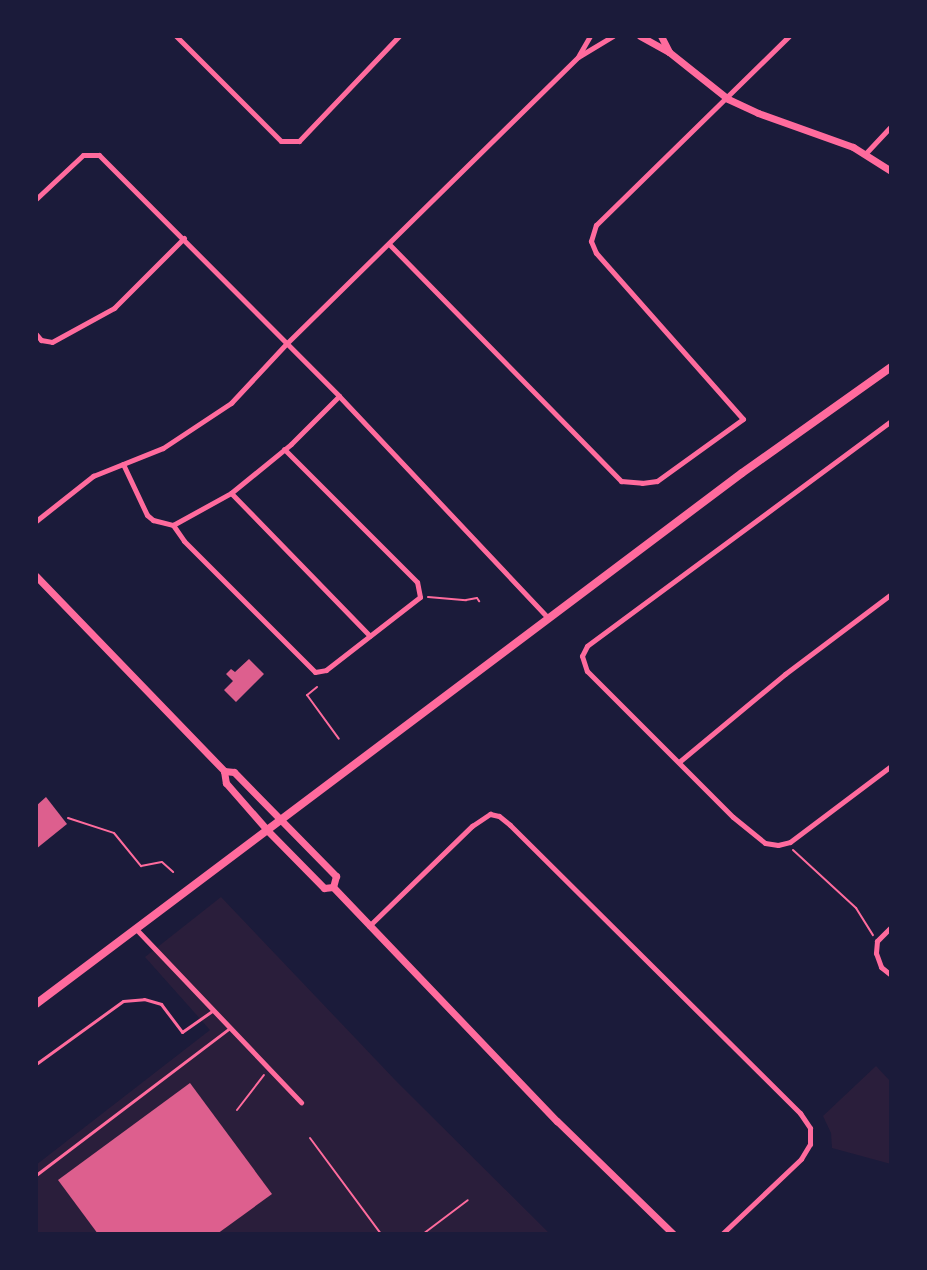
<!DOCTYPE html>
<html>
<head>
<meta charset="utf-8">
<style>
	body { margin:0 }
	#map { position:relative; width:927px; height:1270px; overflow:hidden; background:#1b1b3a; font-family:"Playfair Display",serif }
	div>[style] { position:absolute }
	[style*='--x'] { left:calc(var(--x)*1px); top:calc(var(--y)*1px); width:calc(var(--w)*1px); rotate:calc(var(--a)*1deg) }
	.green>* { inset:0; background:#2a1e3b }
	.building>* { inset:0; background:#dd5f8e }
	.path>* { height:2px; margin:-1px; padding:0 1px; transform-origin:1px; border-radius:1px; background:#ff6b9d }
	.service>* { height:3px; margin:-1.5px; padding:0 1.5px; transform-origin:1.5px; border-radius:1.5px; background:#ff6b9d }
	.minor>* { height:5px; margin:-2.5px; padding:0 2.5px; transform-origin:2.5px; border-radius:2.5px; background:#ff6b9d }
	.tertiary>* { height:7px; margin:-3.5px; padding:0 3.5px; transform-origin:3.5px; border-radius:3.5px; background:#ff6b9d }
	.secondary>* { height:8px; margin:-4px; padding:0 4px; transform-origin:4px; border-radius:4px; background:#ff6b9d }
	span { translate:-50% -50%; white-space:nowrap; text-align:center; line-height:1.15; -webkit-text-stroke:5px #1b1b3a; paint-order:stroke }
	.frame { position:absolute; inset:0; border:38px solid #1b1b3a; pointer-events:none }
</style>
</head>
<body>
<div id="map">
	<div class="green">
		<i style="clip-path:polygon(221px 897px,398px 1083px,550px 1234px,36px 1234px,36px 1165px,210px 1030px,145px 957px)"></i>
		<i style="clip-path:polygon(876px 1066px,891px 1082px,891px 1164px,832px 1148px,831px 1133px,823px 1116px)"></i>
	</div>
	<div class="building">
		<i style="clip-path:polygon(249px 659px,264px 674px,236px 702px,224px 690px,233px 681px,226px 674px,231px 669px,235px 672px)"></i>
		<i style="clip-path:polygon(46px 797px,67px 824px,36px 849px,36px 806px)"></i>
		<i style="clip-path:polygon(190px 1083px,272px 1194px,217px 1234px,98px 1234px,58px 1180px)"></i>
	</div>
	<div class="path">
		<i style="--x:428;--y:597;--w:38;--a:5"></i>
		<i style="--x:466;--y:600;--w:11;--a:-10"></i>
		<i style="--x:477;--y:598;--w:4;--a:56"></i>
		<i style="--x:317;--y:687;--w:13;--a:141"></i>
		<i style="--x:307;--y:695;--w:54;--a:54"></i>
		<i style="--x:68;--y:818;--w:48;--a:18.1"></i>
		<i style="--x:114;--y:833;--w:43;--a:50.7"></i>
		<i style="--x:141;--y:866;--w:21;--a:-11"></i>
		<i style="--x:162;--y:862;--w:15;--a:42"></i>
		<i style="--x:793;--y:850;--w:86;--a:42.6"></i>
		<i style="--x:856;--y:908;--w:32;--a:58"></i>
		<i style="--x:237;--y:1110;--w:44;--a:-52.4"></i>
		<i style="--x:310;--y:1138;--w:119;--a:53.5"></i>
		<i style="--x:423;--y:1234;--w:56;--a:-37.1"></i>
	</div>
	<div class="service">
		<i style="--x:36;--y:1064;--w:107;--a:-35.9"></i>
		<i style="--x:123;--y:1001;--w:21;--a:-5"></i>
		<i style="--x:144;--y:999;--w:18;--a:16"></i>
		<i style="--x:161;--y:1004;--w:35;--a:53"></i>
		<i style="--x:182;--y:1032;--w:38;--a:-35"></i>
		<i style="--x:36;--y:1175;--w:243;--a:-37.2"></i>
	</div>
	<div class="minor">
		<i style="--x:176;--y:36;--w:148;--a:45"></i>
		<i style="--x:281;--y:141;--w:18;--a:0"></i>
		<i style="--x:299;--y:141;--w:145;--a:-46.4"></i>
		<i style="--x:579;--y:55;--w:22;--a:-60"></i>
		<i style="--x:866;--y:153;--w:37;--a:-47"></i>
		<i style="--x:36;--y:199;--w:64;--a:-43.1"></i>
		<i style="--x:83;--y:155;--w:16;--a:0"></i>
		<i style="--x:99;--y:155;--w:340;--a:45.1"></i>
		<i style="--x:339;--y:396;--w:305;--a:46.7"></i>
		<i style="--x:389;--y:244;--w:332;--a:45.6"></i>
		<i style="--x:621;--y:481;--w:21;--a:5"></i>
		<i style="--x:642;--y:483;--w:15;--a:-8"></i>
		<i style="--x:657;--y:481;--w:106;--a:-35.8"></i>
		<i style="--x:743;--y:419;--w:222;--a:-131.5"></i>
		<i style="--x:596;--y:253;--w:13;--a:-113"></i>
		<i style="--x:591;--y:241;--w:17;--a:-73"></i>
		<i style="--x:596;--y:225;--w:270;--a:-44.4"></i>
		<i style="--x:36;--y:334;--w:8;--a:50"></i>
		<i style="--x:41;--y:340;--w:11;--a:10"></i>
		<i style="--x:52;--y:342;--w:71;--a:-28.7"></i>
		<i style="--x:114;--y:308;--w:99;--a:-45"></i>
		<i style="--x:891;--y:421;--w:378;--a:143.5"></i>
		<i style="--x:587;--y:646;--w:11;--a:117"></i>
		<i style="--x:582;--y:656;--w:16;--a:72"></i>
		<i style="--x:587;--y:671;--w:206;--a:45"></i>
		<i style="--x:733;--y:817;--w:41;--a:39.1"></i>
		<i style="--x:765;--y:843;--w:13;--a:9"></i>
		<i style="--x:778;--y:845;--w:12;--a:-14"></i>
		<i style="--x:790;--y:842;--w:126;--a:-37"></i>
		<i style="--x:123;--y:464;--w:56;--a:64.8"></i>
		<i style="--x:147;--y:515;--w:8;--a:40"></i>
		<i style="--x:153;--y:520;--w:21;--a:14"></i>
		<i style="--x:173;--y:525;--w:66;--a:-28.9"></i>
		<i style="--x:231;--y:493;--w:77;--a:-39.2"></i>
		<i style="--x:291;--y:444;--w:68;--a:-45"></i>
		<i style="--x:231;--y:493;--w:199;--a:45.8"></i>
		<i style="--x:36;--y:521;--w:73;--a:-38.3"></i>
		<i style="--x:93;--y:476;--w:75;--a:-21.8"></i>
		<i style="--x:163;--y:448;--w:82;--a:-33.5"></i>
		<i style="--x:231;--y:403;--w:82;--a:-47"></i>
		<i style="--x:287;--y:343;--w:408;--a:-44.5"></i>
		<i style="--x:578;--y:57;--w:41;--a:-31"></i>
		<i style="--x:173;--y:525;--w:19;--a:55"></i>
		<i style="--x:184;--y:541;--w:185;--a:45"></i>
		<i style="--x:315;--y:672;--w:11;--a:-10"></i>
		<i style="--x:326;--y:670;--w:119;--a:-37.8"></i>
		<i style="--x:420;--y:597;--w:15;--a:-101"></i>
		<i style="--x:417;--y:582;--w:188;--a:-135"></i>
		<i style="--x:679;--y:762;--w:138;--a:-39.7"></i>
		<i style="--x:785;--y:674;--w:133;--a:-37"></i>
		<i style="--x:369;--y:926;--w:144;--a:-44.2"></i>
		<i style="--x:472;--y:826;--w:22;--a:-34"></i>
		<i style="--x:490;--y:814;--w:9;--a:13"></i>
		<i style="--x:499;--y:816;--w:14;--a:39"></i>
		<i style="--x:510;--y:825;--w:409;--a:44.8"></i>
		<i style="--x:800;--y:1113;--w:18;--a:56"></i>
		<i style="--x:810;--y:1128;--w:16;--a:90"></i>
		<i style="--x:810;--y:1144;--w:17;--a:121"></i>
		<i style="--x:801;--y:1159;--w:109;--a:136.5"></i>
		<i style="--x:891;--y:927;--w:20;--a:135"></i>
		<i style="--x:877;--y:941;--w:12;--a:95"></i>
		<i style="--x:876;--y:953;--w:15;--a:70"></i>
		<i style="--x:881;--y:967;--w:13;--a:39"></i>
		<i style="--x:137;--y:930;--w:238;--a:46.4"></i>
	</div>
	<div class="tertiary">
		<i style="--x:640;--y:36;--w:33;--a:29"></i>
		<i style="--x:669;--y:52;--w:75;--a:38.5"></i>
		<i style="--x:728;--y:99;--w:33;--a:25"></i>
		<i style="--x:758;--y:113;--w:101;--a:19.7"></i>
		<i style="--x:853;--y:147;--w:45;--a:32.3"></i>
		<i style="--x:661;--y:36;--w:18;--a:63"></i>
		<i style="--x:36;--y:576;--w:271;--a:46"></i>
		<i style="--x:224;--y:771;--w:12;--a:81"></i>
		<i style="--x:226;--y:783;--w:64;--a:48.8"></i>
		<i style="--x:268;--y:831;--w:80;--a:45.5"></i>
		<i style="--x:324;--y:888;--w:9;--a:-6"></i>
		<i style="--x:224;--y:771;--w:10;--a:6"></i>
		<i style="--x:234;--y:772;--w:146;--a:45.6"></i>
		<i style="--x:336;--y:876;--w:11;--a:105"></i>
		<i style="--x:333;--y:887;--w:324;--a:46.3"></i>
		<i style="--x:557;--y:1121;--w:162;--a:44.2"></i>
	</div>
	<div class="secondary">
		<i style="--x:36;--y:1004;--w:883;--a:-36.95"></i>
		<i style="--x:742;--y:473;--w:183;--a:-35.4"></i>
	</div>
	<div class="frame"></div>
</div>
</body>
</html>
